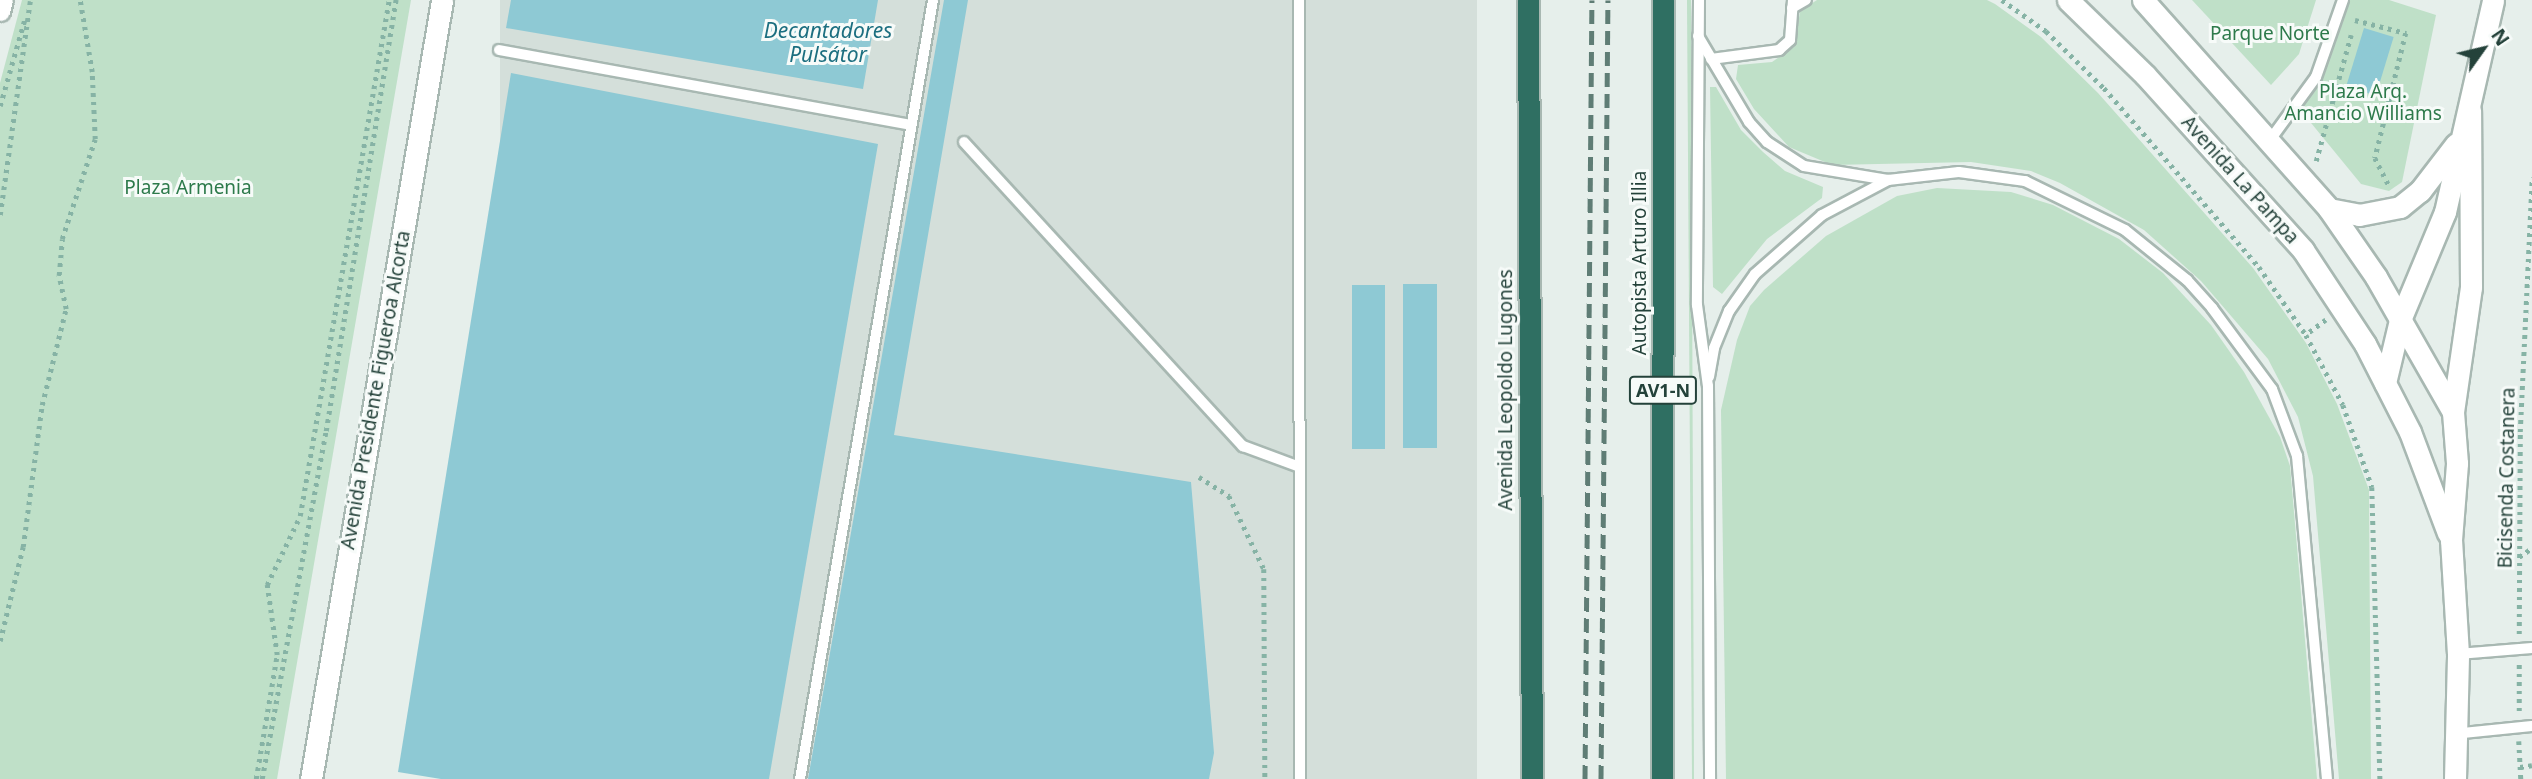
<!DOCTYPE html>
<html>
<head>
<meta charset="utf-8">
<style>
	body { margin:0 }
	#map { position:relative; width:2532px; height:779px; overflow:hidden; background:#e6efeb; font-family:"Noto Sans",sans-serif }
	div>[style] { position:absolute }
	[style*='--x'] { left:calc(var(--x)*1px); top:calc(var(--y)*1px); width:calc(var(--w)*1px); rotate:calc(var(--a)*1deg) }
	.built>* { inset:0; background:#d4dfda; transform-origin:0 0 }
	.green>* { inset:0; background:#bfe0c8 }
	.water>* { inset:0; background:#8ec9d4; transform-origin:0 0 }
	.path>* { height:4.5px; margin-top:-2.25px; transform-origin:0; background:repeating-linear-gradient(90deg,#86b3a5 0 3.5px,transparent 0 8.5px) }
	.roads { filter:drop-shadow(2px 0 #a8b8b2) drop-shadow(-2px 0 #a8b8b2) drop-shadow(0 2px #a8b8b2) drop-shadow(0 -2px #a8b8b2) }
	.lane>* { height:10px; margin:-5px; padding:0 5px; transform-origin:5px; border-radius:5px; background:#fff }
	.street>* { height:19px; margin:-9.5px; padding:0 9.5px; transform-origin:9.5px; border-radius:9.5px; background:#fff }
	.secondary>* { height:21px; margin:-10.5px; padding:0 10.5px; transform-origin:10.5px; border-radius:10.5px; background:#fff }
	.highway>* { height:21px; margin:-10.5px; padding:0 10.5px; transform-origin:10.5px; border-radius:10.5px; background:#2f6f62 }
	.rail>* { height:5px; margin-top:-2.5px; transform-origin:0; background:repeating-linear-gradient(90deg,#5f7d75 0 14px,transparent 0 21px) }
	span { translate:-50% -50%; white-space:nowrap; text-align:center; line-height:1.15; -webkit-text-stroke:6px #f7fbf9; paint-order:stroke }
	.shield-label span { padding:2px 5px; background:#f7fbf9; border:2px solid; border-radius:5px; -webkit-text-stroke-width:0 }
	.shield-label { font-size:18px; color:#24423a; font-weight:700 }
	.park-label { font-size:19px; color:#2d7a4b }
	.street-label { font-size:19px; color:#24423a }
	.water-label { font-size:21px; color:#1c6f80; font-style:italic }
	.north { position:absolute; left:2448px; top:14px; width:70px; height:70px; -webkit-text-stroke:5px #f7fbf9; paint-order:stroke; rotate:56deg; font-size:19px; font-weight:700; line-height:28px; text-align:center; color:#24423a }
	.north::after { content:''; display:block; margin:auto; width:24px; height:32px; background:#24423a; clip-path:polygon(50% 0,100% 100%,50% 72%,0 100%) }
</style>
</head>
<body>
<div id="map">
	<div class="built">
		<i style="left:500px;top:0;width:977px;height:791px"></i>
	</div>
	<div class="green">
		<i style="clip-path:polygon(22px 0,411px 0,277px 779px,0 779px,0 83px)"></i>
		<i style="clip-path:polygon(1687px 0,1691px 0,1694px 779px,1692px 779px)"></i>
		<i style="clip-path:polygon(1817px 0,1987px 0,1995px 4px,2041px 37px,2098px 93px,2253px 268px,2306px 343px,2337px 404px,2369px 490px,2371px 779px,2339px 779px,2313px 476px,2298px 417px,2268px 359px,2201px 281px,2144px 230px,2060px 183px,2031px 171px,1971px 162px,1832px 165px,1789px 147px,1754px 109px,1736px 79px,1738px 65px,1772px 62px,1795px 46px,1800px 11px)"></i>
		<i style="clip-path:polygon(2192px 0,2316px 0,2299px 54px,2271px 85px)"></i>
		<i style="clip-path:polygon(2343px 0,2389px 0,2436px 15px,2402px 182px,2389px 191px,2361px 184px,2298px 107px)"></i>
		<i style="clip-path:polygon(1710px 87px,1716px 87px,1741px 130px,1763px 152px,1785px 171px,1823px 187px,1822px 198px,1767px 239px,1722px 294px,1713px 287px)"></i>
		<i style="clip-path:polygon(1937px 188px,2011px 192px,2053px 205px,2119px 239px,2163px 273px,2211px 325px,2244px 372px,2280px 437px,2290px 466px,2317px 779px,1726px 779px,1721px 410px,1737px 340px,1750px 306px,1764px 290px,1826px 236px,1897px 196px)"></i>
	</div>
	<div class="water">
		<i style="clip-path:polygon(511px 0,878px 0,863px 89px,506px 28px)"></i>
		<i style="clip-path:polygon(944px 0,968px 0,894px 435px,1191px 482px,1214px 753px,1209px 779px,808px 779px)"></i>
		<i style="left:2364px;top:28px;width:31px;height:61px;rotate:17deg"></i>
		<i style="clip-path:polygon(511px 73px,878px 144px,769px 779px,441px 779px,398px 772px)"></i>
		<i style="left:1403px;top:284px;width:34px;height:164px"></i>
		<i style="left:1352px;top:285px;width:33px;height:164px"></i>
	</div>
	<div class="path">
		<i style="--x:2002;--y:0;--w:54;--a:35.2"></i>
		<i style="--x:2046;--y:31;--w:81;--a:44.5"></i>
		<i style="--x:2104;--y:88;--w:237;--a:49.1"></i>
		<i style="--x:2259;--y:267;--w:83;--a:55.3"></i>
		<i style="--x:2355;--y:20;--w:53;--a:14.3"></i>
		<i style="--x:2406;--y:33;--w:129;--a:103.9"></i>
		<i style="--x:2375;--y:158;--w:33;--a:63"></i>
		<i style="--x:0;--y:106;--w:91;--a:-74.1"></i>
		<i style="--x:2316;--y:161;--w:131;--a:-74.5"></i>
		<i style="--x:0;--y:215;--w:216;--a:-82"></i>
		<i style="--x:2326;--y:320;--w:25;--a:143"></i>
		<i style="--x:2306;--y:335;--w:79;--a:62.1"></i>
		<i style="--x:2343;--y:405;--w:87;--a:70.5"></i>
		<i style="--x:2372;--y:487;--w:292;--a:88.4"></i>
		<i style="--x:1199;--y:477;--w:36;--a:32"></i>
		<i style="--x:1229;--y:496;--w:81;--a:64.4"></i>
		<i style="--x:1264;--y:569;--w:210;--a:89.7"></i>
		<i style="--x:2519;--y:557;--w:16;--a:-35"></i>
		<i style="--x:2519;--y:634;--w:202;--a:-89.7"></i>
		<i style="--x:2520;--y:432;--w:255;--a:-87.3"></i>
		<i style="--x:0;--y:641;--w:97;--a:-76.3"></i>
		<i style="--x:23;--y:547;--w:143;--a:-82.4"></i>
		<i style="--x:42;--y:405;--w:99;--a:-76"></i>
		<i style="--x:66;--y:309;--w:35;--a:-102"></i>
		<i style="--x:59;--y:275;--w:36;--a:-85"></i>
		<i style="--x:62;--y:239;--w:105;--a:-71.7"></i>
		<i style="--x:95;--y:139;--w:67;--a:-92.6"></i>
		<i style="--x:92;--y:72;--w:73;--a:-99.5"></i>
		<i style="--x:2519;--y:711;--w:47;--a:-90"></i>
		<i style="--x:2519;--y:741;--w:38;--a:87"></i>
		<i style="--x:2520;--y:767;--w:12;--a:-9"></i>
		<i style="--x:256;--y:779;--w:126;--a:-80.4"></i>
		<i style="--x:277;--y:655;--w:71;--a:-98.1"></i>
		<i style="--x:267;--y:585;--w:76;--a:-64.4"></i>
		<i style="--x:300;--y:516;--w:524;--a:-80.21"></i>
		<i style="--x:262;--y:779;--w:354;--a:-79.6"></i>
		<i style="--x:326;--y:431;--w:437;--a:-80.8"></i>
	</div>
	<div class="roads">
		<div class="lane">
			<i style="--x:1299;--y:0;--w:779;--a:89.93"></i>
			<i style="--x:1699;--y:0;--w:305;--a:90.4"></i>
			<i style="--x:1697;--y:305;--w:82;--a:82.3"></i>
			<i style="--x:1708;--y:386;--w:393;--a:89.7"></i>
			<i style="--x:1792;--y:8;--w:16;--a:-30"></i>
			<i style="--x:1698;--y:36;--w:100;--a:59.3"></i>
			<i style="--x:1749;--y:122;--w:27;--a:48"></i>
			<i style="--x:1767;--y:142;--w:44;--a:33"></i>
			<i style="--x:1804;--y:166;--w:85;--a:9.5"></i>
			<i style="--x:1888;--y:180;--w:71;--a:-6.4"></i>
			<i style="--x:1959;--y:172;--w:67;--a:7.8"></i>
			<i style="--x:2025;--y:181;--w:111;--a:26.1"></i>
			<i style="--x:2125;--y:230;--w:80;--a:38.9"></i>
			<i style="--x:2187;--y:280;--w:38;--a:48"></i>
			<i style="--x:2212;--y:308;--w:101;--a:53.5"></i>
			<i style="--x:2272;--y:389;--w:72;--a:69.5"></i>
			<i style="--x:2297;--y:456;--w:324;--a:84.7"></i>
			<i style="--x:499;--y:50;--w:419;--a:10.3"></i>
			<i style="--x:1711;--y:59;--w:69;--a:-7.5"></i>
			<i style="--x:1779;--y:50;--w:15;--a:-42"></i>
			<i style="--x:1790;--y:40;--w:40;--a:-85.7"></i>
			<i style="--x:2270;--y:140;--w:78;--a:-53.9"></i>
			<i style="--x:2316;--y:77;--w:82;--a:-70.7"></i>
			<i style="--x:964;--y:142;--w:413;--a:47.5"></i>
			<i style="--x:1243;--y:446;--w:58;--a:20.3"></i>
			<i style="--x:1709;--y:377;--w:29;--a:-80"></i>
			<i style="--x:1714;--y:348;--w:40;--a:-68"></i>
			<i style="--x:1729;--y:311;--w:45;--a:-54.9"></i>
			<i style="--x:1755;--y:274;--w:89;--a:-41.4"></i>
			<i style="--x:1822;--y:215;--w:75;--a:-27.9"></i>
			<i style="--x:2458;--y:654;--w:74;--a:-4.6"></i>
			<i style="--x:2453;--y:734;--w:79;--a:-5.8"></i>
			<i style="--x:800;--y:779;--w:790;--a:-80.31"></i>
		</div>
		<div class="street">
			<i style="--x:0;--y:11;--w:11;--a:-75"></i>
		</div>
		<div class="secondary">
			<i style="--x:2068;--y:0;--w:107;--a:44.2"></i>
			<i style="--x:2145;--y:75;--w:236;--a:47.9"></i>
			<i style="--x:2303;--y:250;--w:113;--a:56.6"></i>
			<i style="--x:2365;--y:344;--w:99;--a:62.9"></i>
			<i style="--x:2410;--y:432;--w:108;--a:69.4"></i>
			<i style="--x:2143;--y:0;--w:280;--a:48.3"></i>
			<i style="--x:2329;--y:209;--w:83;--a:55.3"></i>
			<i style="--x:2376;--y:277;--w:155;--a:60.3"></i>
			<i style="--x:2329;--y:209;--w:31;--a:11"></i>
			<i style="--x:2359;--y:215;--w:42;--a:-11"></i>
			<i style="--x:2400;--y:207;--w:26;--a:-39"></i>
			<i style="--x:2420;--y:191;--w:59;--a:-52.5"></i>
			<i style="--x:2385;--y:383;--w:65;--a:-76.6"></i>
			<i style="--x:2400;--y:320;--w:117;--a:-67.4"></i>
			<i style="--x:2445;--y:212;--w:217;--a:-77.2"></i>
			<i style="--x:311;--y:779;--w:790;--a:-80.45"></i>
			<i style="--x:2455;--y:779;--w:125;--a:-88.6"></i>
			<i style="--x:2458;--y:654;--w:114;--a:-93.5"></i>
			<i style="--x:2451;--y:540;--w:77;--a:-85.5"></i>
			<i style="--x:2457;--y:463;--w:51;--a:-94.5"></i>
			<i style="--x:2453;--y:412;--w:126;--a:-81.8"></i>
			<i style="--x:2471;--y:287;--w:177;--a:-90.3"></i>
		</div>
		<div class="highway">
			<i style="--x:1528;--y:0;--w:779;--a:89.71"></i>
			<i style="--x:1662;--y:779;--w:779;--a:-89.93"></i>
		</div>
	</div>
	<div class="rail">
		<i style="--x:1585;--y:779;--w:779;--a:-89.49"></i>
		<i style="--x:1601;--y:779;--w:779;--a:-89.49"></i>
	</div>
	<div class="shield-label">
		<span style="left:1663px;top:390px">AV1-N</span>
	</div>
	<div class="park-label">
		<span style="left:2270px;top:34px">Parque Norte</span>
		<span style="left:2363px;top:103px">Plaza Arq.<br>Amancio Williams</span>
		<span style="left:188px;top:188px">Plaza Armenia</span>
	</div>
	<div class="street-label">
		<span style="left:2240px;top:180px;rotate:48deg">Avenida La Pampa</span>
		<span style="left:1640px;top:263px;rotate:-90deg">Autopista Arturo Illia</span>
		<span style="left:376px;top:390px;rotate:-80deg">Avenida Presidente Figueroa Alcorta</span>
		<span style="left:1506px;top:390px;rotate:-90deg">Avenida Leopoldo Lugones</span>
		<span style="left:2507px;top:478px;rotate:-89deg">Bicisenda Costanera</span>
	</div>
	<div class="water-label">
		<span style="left:828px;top:42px">Decantadores<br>Pulsátor</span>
	</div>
	<div class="north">N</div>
</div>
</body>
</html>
